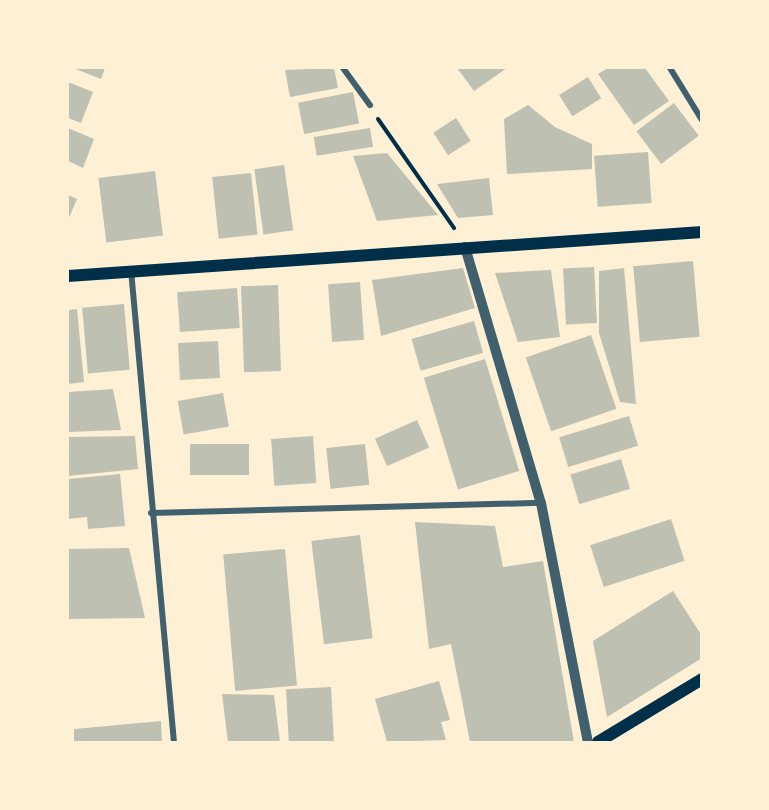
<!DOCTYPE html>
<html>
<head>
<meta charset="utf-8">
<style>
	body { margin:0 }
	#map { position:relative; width:769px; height:810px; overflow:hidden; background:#fdf0d5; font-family:"Exo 2",sans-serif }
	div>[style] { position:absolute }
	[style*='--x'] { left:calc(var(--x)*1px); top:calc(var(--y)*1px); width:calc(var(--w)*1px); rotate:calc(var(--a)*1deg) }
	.building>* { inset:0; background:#bec0b2; transform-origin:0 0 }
	.path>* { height:4px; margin:-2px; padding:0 2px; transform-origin:2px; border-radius:2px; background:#003049 }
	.minor>* { height:6px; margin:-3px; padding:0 3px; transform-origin:3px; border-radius:3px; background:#3f606c }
	.tertiary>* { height:10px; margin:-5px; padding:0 5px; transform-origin:5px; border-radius:5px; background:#3f606c }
	.secondary>* { height:12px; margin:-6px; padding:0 6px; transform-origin:6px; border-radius:6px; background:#003049 }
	span { translate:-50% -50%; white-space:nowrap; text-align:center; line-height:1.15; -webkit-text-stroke:4.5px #fdf0d5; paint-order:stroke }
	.frame { position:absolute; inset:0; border:69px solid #fdf0d5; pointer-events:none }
</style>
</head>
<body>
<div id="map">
	<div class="building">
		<i style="clip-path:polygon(73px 68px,105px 68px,101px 79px)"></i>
		<i style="clip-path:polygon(334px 68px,338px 88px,290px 97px,285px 70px)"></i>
		<i style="clip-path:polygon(457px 68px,507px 68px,474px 91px)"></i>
		<i style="clip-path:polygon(608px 68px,645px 68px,669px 101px,634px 125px,598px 74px)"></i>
		<i style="left:588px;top:77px;width:25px;height:34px;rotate:58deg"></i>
		<i style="clip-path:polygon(68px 82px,93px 92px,81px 123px,68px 118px)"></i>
		<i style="left:353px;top:92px;width:32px;height:56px;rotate:79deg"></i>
		<i style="left:674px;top:103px;width:41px;height:47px;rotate:53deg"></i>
		<i style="clip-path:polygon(528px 105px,555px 127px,592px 144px,592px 169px,507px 174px,504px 119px)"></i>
		<i style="left:456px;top:118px;width:27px;height:27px;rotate:57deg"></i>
		<i style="clip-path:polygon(68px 128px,94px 139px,83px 168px,68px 161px)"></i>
		<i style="left:370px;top:128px;width:19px;height:57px;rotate:81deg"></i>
		<i style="left:648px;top:152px;width:51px;height:54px;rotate:86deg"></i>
		<i style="clip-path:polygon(387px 153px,438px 215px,377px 221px,353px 156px)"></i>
		<i style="left:284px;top:165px;width:66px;height:30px;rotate:82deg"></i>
		<i style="left:155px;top:171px;width:65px;height:57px;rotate:83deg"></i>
		<i style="left:251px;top:173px;width:62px;height:39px;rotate:84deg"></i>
		<i style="clip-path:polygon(489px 178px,493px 215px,458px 218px,437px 184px)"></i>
		<i style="clip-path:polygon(68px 195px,77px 199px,68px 220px)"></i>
		<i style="left:693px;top:261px;width:76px;height:60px;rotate:85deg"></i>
		<i style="left:594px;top:267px;width:56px;height:31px;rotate:87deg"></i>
		<i style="clip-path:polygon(463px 268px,475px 308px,381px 336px,372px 280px)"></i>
		<i style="clip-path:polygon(624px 268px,636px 404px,620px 402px,599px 333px,599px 271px)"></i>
		<i style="clip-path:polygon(551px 270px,560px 337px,518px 342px,495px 273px)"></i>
		<i style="left:360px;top:282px;width:58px;height:32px;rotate:86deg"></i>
		<i style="left:278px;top:285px;width:86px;height:37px;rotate:88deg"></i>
		<i style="left:237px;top:288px;width:40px;height:60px;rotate:86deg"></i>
		<i style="left:124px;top:304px;width:66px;height:42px;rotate:85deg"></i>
		<i style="clip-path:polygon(77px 309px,84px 382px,68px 384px,68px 310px)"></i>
		<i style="left:474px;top:321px;width:33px;height:65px;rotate:74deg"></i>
		<i style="left:591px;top:335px;width:78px;height:69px;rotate:71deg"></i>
		<i style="left:218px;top:341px;width:37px;height:40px;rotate:87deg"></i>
		<i style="left:485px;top:359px;width:117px;height:64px;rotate:73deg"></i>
		<i style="clip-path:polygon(113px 389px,121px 430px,68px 432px,68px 392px)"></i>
		<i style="left:223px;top:393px;width:34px;height:46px;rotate:80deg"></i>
		<i style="left:629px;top:416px;width:31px;height:73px;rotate:73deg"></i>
		<i style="left:417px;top:420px;width:30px;height:46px;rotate:66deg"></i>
		<i style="clip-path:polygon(135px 436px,138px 469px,68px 476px,68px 437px)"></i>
		<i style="left:313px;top:436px;width:47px;height:42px;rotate:86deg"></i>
		<i style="left:249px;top:444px;width:31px;height:59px;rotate:90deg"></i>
		<i style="left:365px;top:444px;width:41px;height:39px;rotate:84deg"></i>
		<i style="left:621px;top:459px;width:31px;height:53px;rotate:73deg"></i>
		<i style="clip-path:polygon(120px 474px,125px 526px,88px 529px,87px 517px,68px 519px,68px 479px)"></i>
		<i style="left:671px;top:519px;width:44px;height:85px;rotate:72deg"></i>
		<i style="clip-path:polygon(415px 522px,495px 526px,503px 567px,543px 561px,574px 742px,470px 742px,451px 644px,429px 649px)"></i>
		<i style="left:360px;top:535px;width:104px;height:49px;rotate:83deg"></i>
		<i style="clip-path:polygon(129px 548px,145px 618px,68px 619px,68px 549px)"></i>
		<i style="left:285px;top:549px;width:137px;height:62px;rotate:85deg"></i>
		<i style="clip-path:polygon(673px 591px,702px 636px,702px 658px,607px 717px,593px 641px)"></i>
		<i style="clip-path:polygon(439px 681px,450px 720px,441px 722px,446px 740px,387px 742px,375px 699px)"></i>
		<i style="left:331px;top:687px;width:55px;height:45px;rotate:87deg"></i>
		<i style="clip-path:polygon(222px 694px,274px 695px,280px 742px,228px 742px)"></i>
		<i style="clip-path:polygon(161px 721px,162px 742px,74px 742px,74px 729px)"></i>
	</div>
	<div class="path">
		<i style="--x:378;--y:119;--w:133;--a:55.1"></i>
	</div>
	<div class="minor">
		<i style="--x:343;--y:68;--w:46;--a:53.9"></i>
		<i style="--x:670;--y:68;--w:61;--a:58.4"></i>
		<i style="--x:131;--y:270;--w:474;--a:84.8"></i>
		<i style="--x:151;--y:513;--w:390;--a:-1.5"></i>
	</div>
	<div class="tertiary">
		<i style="--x:465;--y:247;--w:267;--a:73.5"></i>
		<i style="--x:541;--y:503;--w:244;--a:78.9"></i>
	</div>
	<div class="secondary">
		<i style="--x:68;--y:276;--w:636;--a:-3.97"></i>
		<i style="--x:598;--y:742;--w:122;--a:-31.2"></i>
	</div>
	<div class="frame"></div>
</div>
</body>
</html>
